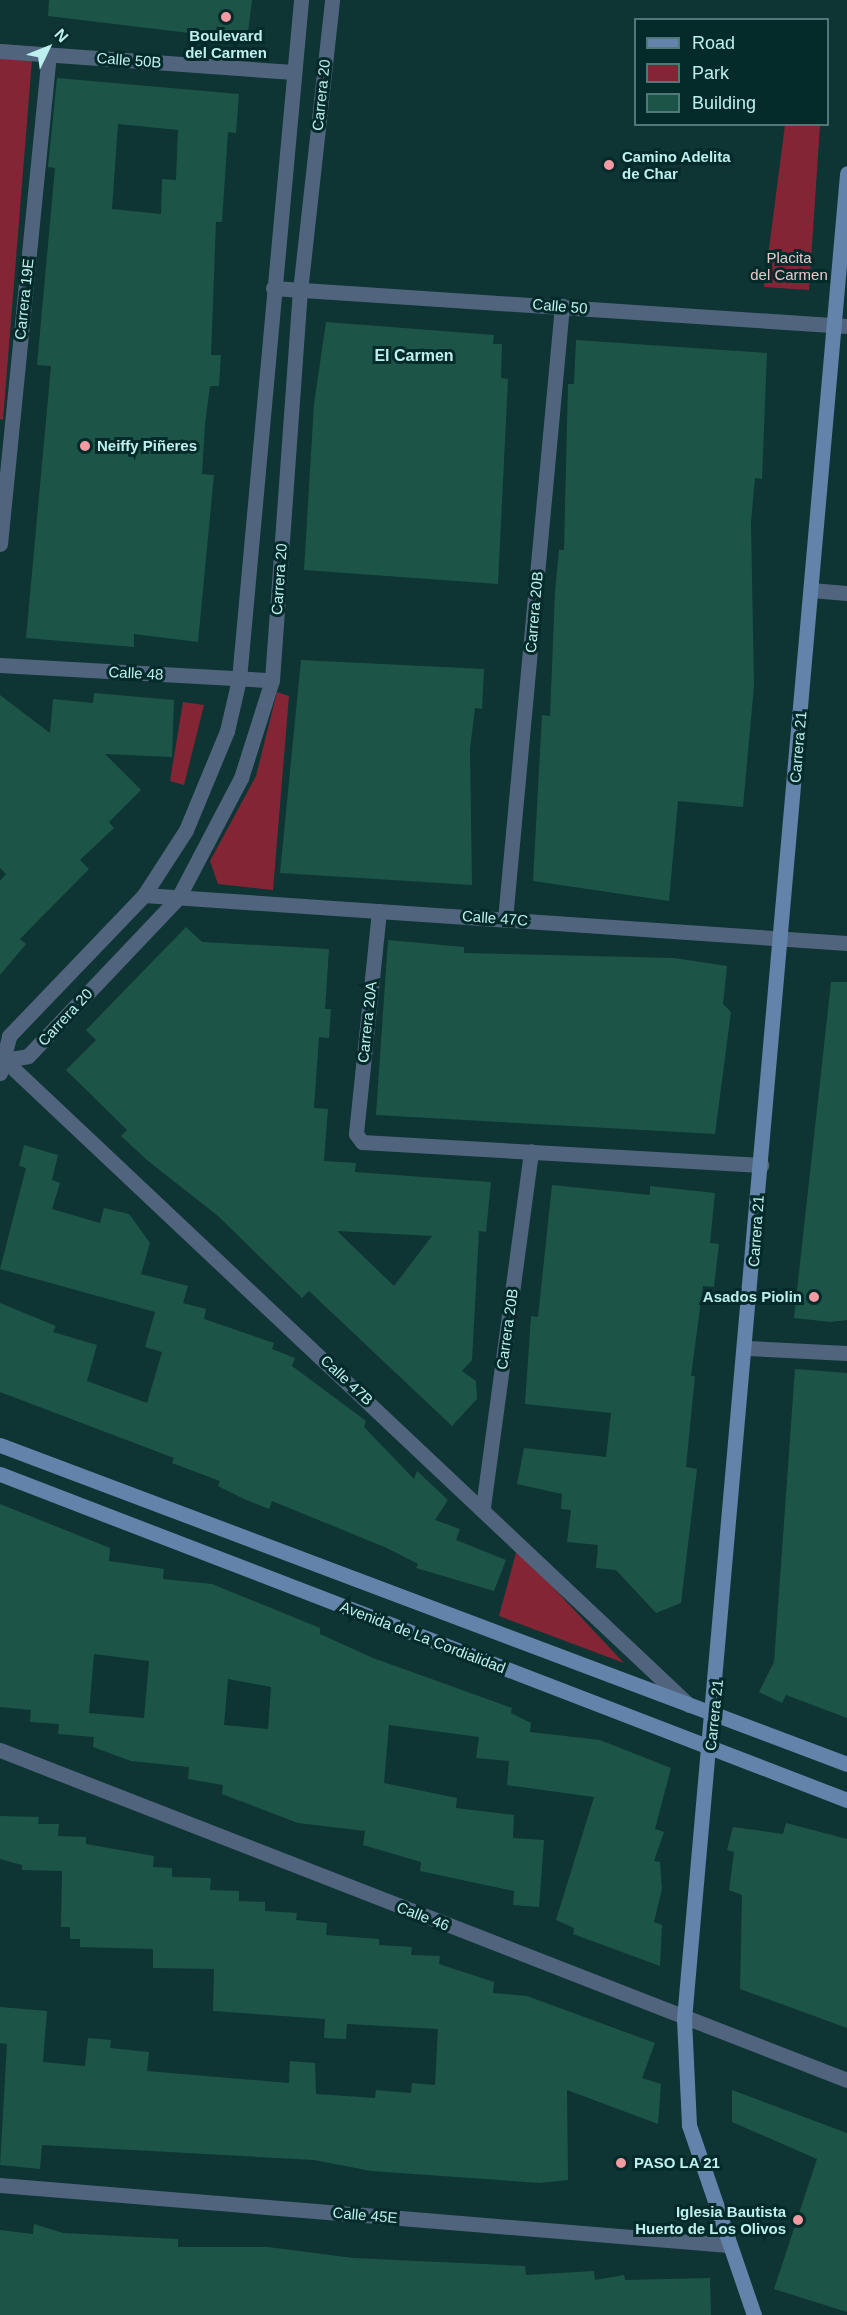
<!DOCTYPE html>
<html>
<head>
<meta charset="utf-8">
<style>
	body { margin:0 }
	#map { position:relative; width:847px; height:2315px; overflow:hidden; background:#0f3434; font-family:Helvetica,sans-serif }
	div>[style] { position:absolute }
	[style*='--x'] { left:calc(var(--x)*1px); top:calc(var(--y)*1px); width:calc(var(--w)*1px); rotate:calc(var(--a)*1deg) }
	.green>* { inset:0; background:#842536 }
	.building>* { inset:0; background:#1c5547 }
	.minor>* { height:15px; margin:-7.5px; padding:0 7.5px; transform-origin:7.5px; border-radius:7.5px; background:#50657d }
	.tertiary>* { height:15px; margin:-7.5px; padding:0 7.5px; transform-origin:7.5px; border-radius:7.5px; background:#50657d }
	.secondary>* { height:15px; margin:-7.5px; padding:0 7.5px; transform-origin:7.5px; border-radius:7.5px; background:#6383aa }
	.dots>* { width:16px; height:16px; translate:-50% -50%; box-sizing:border-box; border:3px solid #042a2a; border-radius:50% }
	span { translate:-50% -50%; white-space:nowrap; text-align:center; line-height:1.15; -webkit-text-stroke:6px #042a2a; paint-order:stroke }
	.poi-label { font-size:15px; color:#bdefee; font-weight:700 }
	.left { translate:0 -50%; text-align:left }
	.right { translate:-100% -50%; text-align:right }
	.street-label { font-size:15px; color:#bdefee }
	.park-label { font-size:15px; color:#e9c8ca }
	.neighbourhood-label { font-size:16px; color:#bdefee; font-weight:700 }
	.legend { position:absolute; left:634px; top:18px; width:195px; height:108px; box-sizing:border-box; background:#042a2a; border:2px solid #4e7978; margin:0; padding:8px 10px; list-style:none; font-size:18px; color:#bdefee }
	.legend li { display:flex; align-items:center; gap:12px; height:30px }
	.legend b { width:30px; border:2px solid #4e7978 }
	.north { position:absolute; left:18px; top:18px; width:60px; height:60px; -webkit-text-stroke:4px #042a2a; paint-order:stroke; rotate:47deg; font-size:16px; font-weight:700; line-height:24px; text-align:center; color:#bdefee }
	.north::after { content:''; display:block; margin:auto; width:21px; height:27px; background:#bdefee; clip-path:polygon(50% 0,100% 100%,50% 72%,0 100%) }
</style>
</head>
<body>
<div id="map">
	<div class="green">
		<i style="clip-path:polygon(0 44px,33px 47px,3px 420px,0 419px)"></i>
		<i style="clip-path:polygon(785px 125px,820px 125px,809px 290px,764px 287px)"></i>
		<i style="clip-path:polygon(277px 692px,289px 696px,273px 890px,218px 884px,210px 861px,256px 776px)"></i>
		<i style="clip-path:polygon(183px 702px,204px 705px,184px 785px,170px 781px)"></i>
		<i style="clip-path:polygon(517px 1549px,624px 1663px,499px 1616px)"></i>
	</div>
	<div class="building">
		<i style="clip-path:polygon(49px 0,252px 0,247px 40px,48px 16px)"></i>
		<i style="clip-path:polygon(evenodd,57px 78px,239px 94px,236px 133px,228px 132px,222px 222px,216px 222px,211px 355px,221px 355px,219px 386px,210px 386px,205px 424px,202px 474px,214px 475px,198px 642px,134px 634px,134px 647px,26px 638px,51px 366px,37px 365px,55px 168px,48px 167px,57px 78px,118px 124px,178px 130px,176px 180px,162px 179px,161px 214px,112px 209px,118px 124px)"></i>
		<i style="clip-path:polygon(326px 322px,494px 335px,493px 344px,502px 344px,501px 378px,508px 379px,498px 584px,304px 570px,314px 404px)"></i>
		<i style="clip-path:polygon(576px 340px,767px 353px,762px 479px,755px 478px,751px 522px,754px 686px,743px 807px,678px 801px,669px 901px,533px 881px,542px 715px,550px 716px,555px 592px,559px 550px,564px 550px,568px 384px,574px 384px)"></i>
		<i style="clip-path:polygon(301px 660px,484px 669px,482px 709px,475px 708px,470px 749px,472px 885px,280px 873px)"></i>
		<i style="clip-path:polygon(94px 693px,174px 700px,172px 757px,105px 754px,141px 790px,109px 822px,114px 828px,80px 860px,89px 869px,20px 939px,26px 944px,0 975px,0 881px,6px 874px,0 868px,0 695px,50px 733px,53px 699px,93px 703px)"></i>
		<i style="clip-path:polygon(evenodd,186px 927px,202px 942px,329px 949px,325px 1009px,331px 1009px,329px 1038px,319px 1037px,314px 1108px,328px 1109px,324px 1161px,356px 1163px,355px 1172px,491px 1182px,486px 1232px,479px 1231px,472px 1360px,462px 1371px,476px 1381px,477px 1399px,452px 1426px,309px 1291px,302px 1298px,218px 1216px,147px 1160px,121px 1136px,127px 1130px,66px 1070px,96px 1040px,86px 1030px,186px 927px,337px 1231px,432px 1236px,394px 1286px,337px 1231px)"></i>
		<i style="clip-path:polygon(388px 940px,464px 947px,464px 953px,674px 958px,727px 966px,723px 1004px,731px 1012px,715px 1134px,376px 1115px)"></i>
		<i style="clip-path:polygon(831px 982px,847px 982px,847px 1320px,831px 1322px,794px 1318px)"></i>
		<i style="clip-path:polygon(24px 1145px,58px 1155px,52px 1180px,60px 1183px,52px 1209px,100px 1223px,104px 1208px,129px 1214px,150px 1243px,141px 1274px,188px 1286px,183px 1303px,206px 1309px,204px 1319px,274px 1343px,272px 1349px,295px 1358px,292px 1366px,366px 1421px,364px 1427px,414px 1479px,417px 1471px,448px 1500px,435px 1520px,460px 1529px,456px 1540px,506px 1560px,494px 1591px,416px 1568px,418px 1564px,387px 1548px,272px 1501px,269px 1509px,244px 1499px,218px 1486px,220px 1481px,172px 1463px,174px 1458px,0 1392px,0 1303px,56px 1326px,53px 1332px,97px 1345px,87px 1381px,147px 1403px,162px 1352px,145px 1347px,155px 1312px,0 1269px,26px 1168px,19px 1166px)"></i>
		<i style="clip-path:polygon(552px 1185px,650px 1195px,650px 1186px,715px 1193px,710px 1243px,719px 1244px,714px 1287px,703px 1286px,691px 1376px,695px 1376px,686px 1467px,697px 1469px,681px 1603px,656px 1613px,616px 1570px,596px 1568px,598px 1545px,567px 1542px,571px 1510px,561px 1509px,562px 1494px,517px 1484px,524px 1448px,606px 1457px,611px 1413px,525px 1404px,531px 1316px,538px 1317px)"></i>
		<i style="clip-path:polygon(795px 1369px,847px 1373px,847px 1718px,786px 1695px,782px 1703px,759px 1692px,774px 1662px)"></i>
		<i style="clip-path:polygon(evenodd,0 1504px,110px 1548px,109px 1561px,164px 1569px,163px 1579px,212px 1584px,320px 1628px,320px 1634px,373px 1658px,512px 1708px,511px 1713px,531px 1723px,530px 1732px,600px 1740px,671px 1768px,655px 1829px,664px 1832px,654px 1861px,660px 1862px,662px 1889px,654px 1922px,662px 1925px,660px 1966px,573px 1934px,574px 1928px,556px 1920px,594px 1797px,507px 1785px,509px 1761px,476px 1758px,479px 1737px,389px 1725px,384px 1783px,457px 1798px,456px 1808px,514px 1815px,513px 1838px,544px 1840px,539px 1907px,513px 1905px,514px 1891px,420px 1871px,421px 1862px,363px 1845px,365px 1831px,298px 1823px,222px 1794px,223px 1785px,188px 1779px,189px 1767px,131px 1761px,93px 1747px,94px 1737px,58px 1734px,59px 1724px,30px 1722px,31px 1710px,0 1707px,0 1504px,94px 1654px,149px 1661px,144px 1718px,89px 1713px,94px 1654px,0 1504px,228px 1679px,271px 1687px,268px 1729px,224px 1725px,228px 1679px)"></i>
		<i style="clip-path:polygon(0 1816px,39px 1817px,38px 1824px,59px 1824px,58px 1836px,86px 1837px,86px 1844px,154px 1856px,153px 1867px,172px 1868px,172px 1877px,211px 1878px,210px 1890px,239px 1891px,239px 1901px,265px 1902px,265px 1911px,297px 1913px,296px 1920px,327px 1923px,326px 1935px,379px 1939px,379px 1945px,412px 1947px,411px 1955px,440px 1956px,439px 1964px,494px 1982px,493px 1993px,527px 1996px,655px 2043px,642px 2078px,661px 2084px,658px 2124px,567px 2090px,568px 2180px,540px 2183px,371px 2171px,314px 2160px,42px 2145px,40px 2169px,0 2165px,7px 2044px,0 2043px,0 2007px,47px 2011px,43px 2062px,85px 2066px,88px 2038px,111px 2040px,110px 2048px,149px 2052px,147px 2071px,289px 2083px,290px 2061px,315px 2063px,316px 2094px,375px 2098px,376px 2090px,411px 2093px,412px 2083px,435px 2085px,438px 2029px,347px 2024px,346px 2039px,324px 2038px,325px 2019px,213px 2011px,214px 1969px,153px 1968px,153px 1949px,80px 1947px,80px 1939px,70px 1939px,70px 1927px,61px 1927px,62px 1871px,22px 1870px,22px 1865px,0 1859px)"></i>
		<i style="clip-path:polygon(786px 1823px,847px 1839px,847px 2028px,740px 1989px,742px 1895px,729px 1890px,734px 1852px,727px 1850px,733px 1827px,783px 1834px)"></i>
		<i style="clip-path:polygon(732px 2090px,847px 2133px,847px 2312px,774px 2289px,817px 2159px,732px 2122px)"></i>
		<i style="clip-path:polygon(34px 2224px,63px 2233px,178px 2239px,178px 2247px,268px 2247px,353px 2258px,525px 2266px,526px 2275px,594px 2271px,595px 2280px,624px 2275px,625px 2280px,710px 2278px,711px 2315px,0 2315px,0 2230px,33px 2234px)"></i>
	</div>
	<div class="minor">
		<i style="--x:0;--y:51;--w:294;--a:4.1"></i>
		<i style="--x:273;--y:288;--w:575;--a:3.79"></i>
		<i style="--x:0;--y:544;--w:491;--a:-84.3"></i>
		<i style="--x:811;--y:590;--w:36;--a:5"></i>
		<i style="--x:0;--y:665;--w:272;--a:3.2"></i>
		<i style="--x:144;--y:895;--w:705;--a:3.91"></i>
		<i style="--x:379;--y:911;--w:224;--a:95.9"></i>
		<i style="--x:356;--y:1134;--w:10;--a:53"></i>
		<i style="--x:362;--y:1142;--w:400;--a:3.3"></i>
		<i style="--x:505;--y:919;--w:616;--a:-84.69"></i>
		<i style="--x:0;--y:1056;--w:947;--a:43.29"></i>
		<i style="--x:747;--y:1348;--w:100;--a:2.9"></i>
		<i style="--x:483;--y:1507;--w:359;--a:-82.3"></i>
		<i style="--x:0;--y:1750;--w:909;--a:21.29"></i>
		<i style="--x:0;--y:2185;--w:731;--a:4.71"></i>
	</div>
	<div class="tertiary">
		<i style="--x:4;--y:1060;--w:24;--a:-9"></i>
		<i style="--x:28;--y:1056;--w:218;--a:-46.5"></i>
		<i style="--x:178;--y:898;--w:136;--a:-62.3"></i>
		<i style="--x:241;--y:778;--w:103;--a:-72.4"></i>
		<i style="--x:272;--y:680;--w:390;--a:-85.9"></i>
		<i style="--x:300;--y:291;--w:293;--a:-83.7"></i>
		<i style="--x:0;--y:1073;--w:38;--a:-76"></i>
		<i style="--x:9;--y:1036;--w:195;--a:-46.2"></i>
		<i style="--x:144;--y:895;--w:77;--a:-57.1"></i>
		<i style="--x:186;--y:830;--w:107;--a:-67.5"></i>
		<i style="--x:227;--y:731;--w:53;--a:-77"></i>
		<i style="--x:239;--y:679;--w:682;--a:-84.78"></i>
	</div>
	<div class="secondary">
		<i style="--x:0;--y:1445;--w:905;--a:20.64"></i>
		<i style="--x:0;--y:1474;--w:908;--a:21.05"></i>
		<i style="--x:754;--y:2315;--w:201;--a:-108.9"></i>
		<i style="--x:689;--y:2125;--w:106;--a:-92.7"></i>
		<i style="--x:684;--y:2019;--w:1853;--a:-84.95"></i>
	</div>
	<div class="dots">
		<i style="left:226px;top:17px;background:#f49aa2"></i>
		<i style="left:609px;top:165px;background:#f49aa2"></i>
		<i style="left:85px;top:446px;background:#f49aa2"></i>
		<i style="left:814px;top:1297px;background:#f49aa2"></i>
		<i style="left:621px;top:2163px;background:#f49aa2"></i>
		<i style="left:798px;top:2220px;background:#f49aa2"></i>
	</div>
	<div class="poi-label">
		<span style="left:226px;top:44px">Boulevard<br>del Carmen</span>
		<span class="left" style="left:622px;top:165px">Camino Adelita<br>de Char</span>
		<span class="left" style="left:97px;top:446px">Neiffy Piñeres</span>
		<span class="right" style="left:802px;top:1297px">Asados Piolin</span>
		<span class="left" style="left:634px;top:2163px">PASO LA 21</span>
		<span class="right" style="left:786px;top:2220px">Iglesia Bautista<br>Huerto de Los Olivos</span>
	</div>
	<div class="street-label">
		<span style="left:129px;top:60px;rotate:4deg">Calle 50B</span>
		<span style="left:321px;top:95px;rotate:-84deg">Carrera 20</span>
		<span style="left:24px;top:299px;rotate:-84deg">Carrera 19E</span>
		<span style="left:560px;top:306px;rotate:5deg">Calle 50</span>
		<span style="left:279px;top:579px;rotate:-86deg">Carrera 20</span>
		<span style="left:534px;top:612px;rotate:-85deg">Carrera 20B</span>
		<span style="left:136px;top:673px;rotate:3deg">Calle 48</span>
		<span style="left:798px;top:747px;rotate:-85deg">Carrera 21</span>
		<span style="left:495px;top:918px;rotate:4deg">Calle 47C</span>
		<span style="left:65px;top:1017px;rotate:-47deg">Carrera 20</span>
		<span style="left:367px;top:1022px;rotate:-84deg">Carrera 20A</span>
		<span style="left:756px;top:1231px;rotate:-86deg">Carrera 21</span>
		<span style="left:507px;top:1329px;rotate:-82deg">Carrera 20B</span>
		<span style="left:347px;top:1380px;rotate:43deg">Calle 47B</span>
		<span style="left:423px;top:1637px;rotate:21deg">Avenida de La Cordialidad</span>
		<span style="left:714px;top:1715px;rotate:-84deg">Carrera 21</span>
		<span style="left:423px;top:1916px;rotate:21deg">Calle 46</span>
		<span style="left:365px;top:2215px;rotate:5deg">Calle 45E</span>
	</div>
	<div class="park-label">
		<span style="left:789px;top:266px">Placita<br>del Carmen</span>
	</div>
	<div class="neighbourhood-label">
		<span style="left:414px;top:356px">El Carmen</span>
	</div>
	<ul class="legend">
	<li><b style="height:8px;background:#6383aa"></b>Road</li>
	<li><b style="height:16px;background:#842536"></b>Park</li>
	<li><b style="height:16px;background:#1c5547"></b>Building</li>
	</ul>
	<div class="north">N</div>
</div>
</body>
</html>
